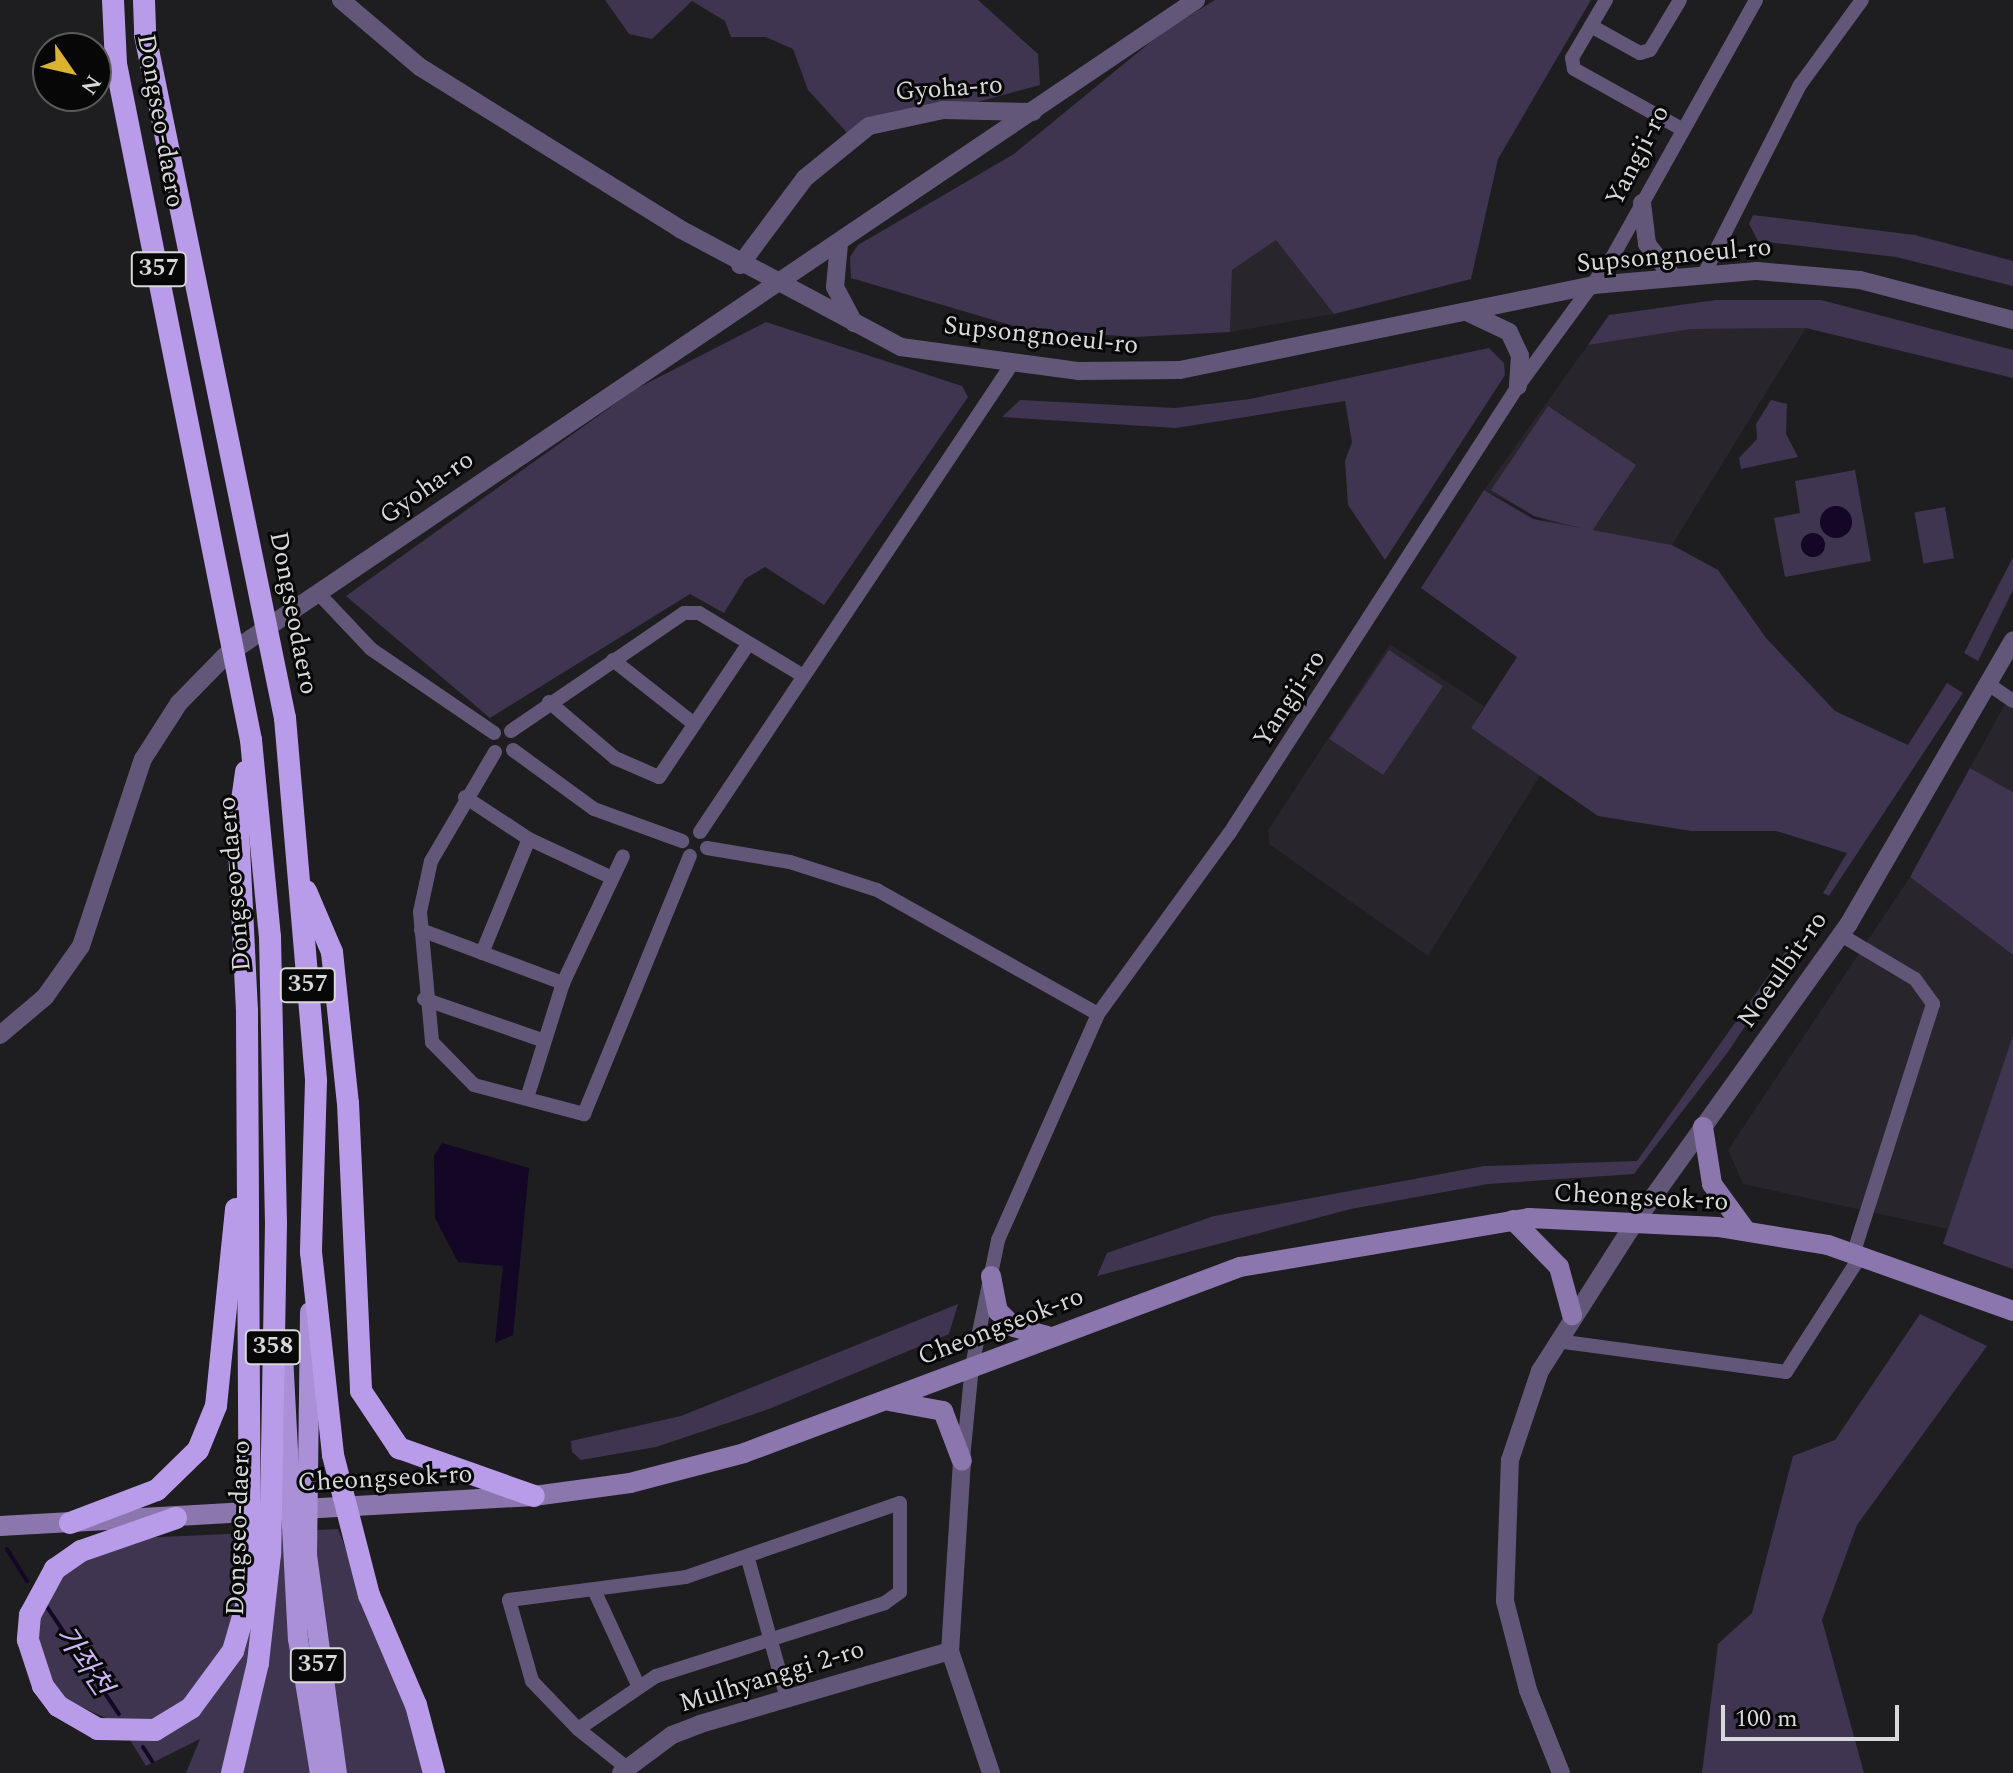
<!DOCTYPE html>
<html>
<head>
<meta charset="utf-8">
<style>
	body { margin:0 }
	#map { position:relative; width:2013px; height:1773px; overflow:hidden; background:#1e1d1f; font-family:Spectral,"Noto Sans KR",serif }
	div>[style] { position:absolute }
	[style*='--x'] { left:calc(var(--x)*1px); top:calc(var(--y)*1px); width:calc(var(--w)*1px); rotate:calc(var(--a)*1deg) }
	.built>* { inset:0; background:#28252d }
	.green>* { inset:0; background:#3f3551; transform-origin:0 0 }
	.water>* { inset:0; background:#140625 }
	.round { border-radius:50% }
	.stream>* { height:4px; margin:-2px; padding:0 2px; transform-origin:2px; border-radius:2px; background:#140625 }
	.minor>* { height:14px; margin:-7px; padding:0 7px; transform-origin:7px; border-radius:7px; background:#635779 }
	.tertiary>* { height:18px; margin:-9px; padding:0 9px; transform-origin:9px; border-radius:9px; background:#635779 }
	.secondary>* { height:20px; margin:-10px; padding:0 10px; transform-origin:10px; border-radius:10px; background:#8b77ad }
	.primary>* { height:20px; margin:-10px; padding:0 10px; transform-origin:10px; border-radius:10px; background:#aa90d6 }
	.trunk>* { height:22px; margin:-11px; padding:0 11px; transform-origin:11px; border-radius:11px; background:#b89be9 }
	span { translate:-50% -50%; white-space:nowrap; text-align:center; line-height:1.15; -webkit-text-stroke:6px #080708; paint-order:stroke }
	.shield-label span { padding:2px 6px; background:#080708; border:2px solid; border-radius:6px; -webkit-text-stroke-width:0 }
	.shield-label { font-size:24px; color:#d8d8da; font-weight:700 }
	.street-label { font-size:26px; color:#d8d8da }
	.water-label { font-size:28px; color:#ccb5f6; font-style:italic }
	.north { position:absolute; left:32px; top:32px; width:80px; height:80px; box-sizing:border-box; background:#080708; border:2px solid #5b5b5c; border-radius:50%; rotate:124deg; font-size:22px; font-weight:700; line-height:32px; text-align:center; color:#d8d8da }
	.north::after { content:''; display:block; margin:auto; width:28px; height:36px; background:#dab333; clip-path:polygon(50% 0,100% 100%,50% 72%,0 100%) }
	.scale { position:absolute; left:1721px; top:1705px; width:178px; height:36px; box-sizing:border-box; border:4px solid #d8d8da; border-top:0; padding-left:10px; font-size:24px; line-height:28px; white-space:nowrap; color:#d8d8da; -webkit-text-stroke:6px #080708; paint-order:stroke }
</style>
</head>
<body>
<div id="map">
	<div class="built">
		<i style="clip-path:polygon(1276px 240px,1334px 314px,1230px 332px,1232px 270px)"></i>
		<i style="clip-path:polygon(1806px 328px,1672px 545px,1569px 531px,1484px 490px,1588px 345px,1691px 329px)"></i>
		<i style="clip-path:polygon(1390px 644px,1484px 706px,1471px 728px,1541px 774px,1428px 956px,1269px 844px,1268px 830px)"></i>
		<i style="clip-path:polygon(2013px 689px,2013px 792px,1970px 768px)"></i>
		<i style="clip-path:polygon(1910px 877px,2013px 955px,2013px 1035px,1948px 1229px,1743px 1184px,1728px 1150px)"></i>
	</div>
	<div class="green">
		<i style="clip-path:polygon(605px 0,978px 0,1038px 54px,1040px 85px,850px 136px,808px 90px,793px 49px,766px 37px,731px 37px,725px 21px,692px 1px,652px 39px,629px 34px)"></i>
		<i style="clip-path:polygon(1215px 0,1591px 0,1498px 159px,1471px 279px,1334px 314px,1276px 240px,1232px 270px,1230px 332px,1135px 337px,1024px 329px,851px 278px,850px 257px,858px 245px,1014px 154px,1164px 31px)"></i>
		<i style="clip-path:polygon(1753px 215px,1915px 235px,2013px 261px,2013px 286px,1896px 257px,1758px 241px,1749px 224px)"></i>
		<i style="clip-path:polygon(1716px 300px,1821px 300px,2013px 350px,2013px 378px,1806px 328px,1691px 329px,1588px 345px,1609px 315px)"></i>
		<i style="clip-path:polygon(766px 322px,962px 386px,968px 397px,824px 605px,765px 567px,745px 579px,724px 613px,690px 594px,490px 718px,346px 596px,636px 389px)"></i>
		<i style="clip-path:polygon(1489px 348px,1504px 363px,1505px 375px,1385px 560px,1348px 505px,1345px 461px,1352px 442px,1345px 401px,1176px 428px,1002px 417px,1020px 400px,1175px 408px,1250px 399px)"></i>
		<i style="clip-path:polygon(1771px 400px,1787px 404px,1786px 434px,1798px 457px,1741px 469px,1739px 458px,1757px 439px,1756px 424px)"></i>
		<i style="clip-path:polygon(1548px 406px,1636px 465px,1592px 531px,1534px 516px,1491px 490px)"></i>
		<i style="clip-path:polygon(1855px 470px,1871px 561px,1785px 577px,1774px 518px,1800px 513px,1795px 481px)"></i>
		<i style="clip-path:polygon(1484px 490px,1533px 519px,1672px 545px,1718px 570px,1766px 638px,1835px 711px,1908px 745px,1947px 683px,1963px 693px,1829px 896px,1823px 893px,1847px 853px,1776px 831px,1691px 831px,1598px 816px,1471px 728px,1517px 657px,1421px 588px)"></i>
		<i style="left:1945px;top:507px;width:52px;height:31px;rotate:80deg"></i>
		<i style="clip-path:polygon(2013px 557px,2013px 590px,1978px 661px,1964px 653px)"></i>
		<i style="left:1389px;top:650px;width:65px;height:107px;rotate:34deg"></i>
		<i style="clip-path:polygon(1970px 768px,2013px 792px,2013px 955px,1910px 877px)"></i>
		<i style="clip-path:polygon(1793px 941px,1799px 945px,1728px 1052px,1634px 1174px,1488px 1184px,1351px 1209px,1097px 1276px,1107px 1253px,1214px 1216px,1484px 1166px,1637px 1161px)"></i>
		<i style="clip-path:polygon(2013px 1035px,2013px 1269px,1943px 1244px)"></i>
		<i style="clip-path:polygon(958px 1304px,949px 1334px,769px 1409px,656px 1447px,581px 1460px,572px 1452px,571px 1441px,681px 1416px)"></i>
		<i style="clip-path:polygon(1920px 1314px,1987px 1346px,1857px 1525px,1822px 1620px,1864px 1773px,1702px 1773px,1718px 1644px,1752px 1613px,1793px 1456px,1835px 1440px)"></i>
		<i style="clip-path:polygon(338px 1529px,408px 1709px,423px 1773px,186px 1773px,200px 1739px,146px 1766px,121px 1725px,64px 1699px,40px 1661px,37px 1617px,45px 1595px,79px 1559px,138px 1538px)"></i>
	</div>
	<div class="water">
		<i class="round" style="left:1820px;top:506px;width:32px;height:32px"></i>
		<i class="round" style="left:1801px;top:533px;width:24px;height:24px"></i>
		<i style="clip-path:polygon(442px 1143px,529px 1168px,513px 1335px,495px 1343px,503px 1266px,458px 1262px,435px 1218px,434px 1156px)"></i>
	</div>
	<div class="stream">
		<i style="--x:7;--y:1549;--w:38;--a:58"></i>
		<i style="--x:47;--y:1607;--w:129;--a:56.1"></i>
		<i style="--x:143;--y:1747;--w:17;--a:57"></i>
	</div>
	<div class="minor">
		<i style="--x:1606;--y:0;--w:67;--a:120.4"></i>
		<i style="--x:1572;--y:58;--w:11;--a:80"></i>
		<i style="--x:1574;--y:69;--w:121;--a:29.1"></i>
		<i style="--x:1591;--y:26;--w:56;--a:28.9"></i>
		<i style="--x:1640;--y:53;--w:10;--a:-17"></i>
		<i style="--x:1650;--y:50;--w:58;--a:-59"></i>
		<i style="--x:1704;--y:274;--w:212;--a:-63.1"></i>
		<i style="--x:1800;--y:85;--w:105;--a:-53.9"></i>
		<i style="--x:320;--y:595;--w:74;--a:46.6"></i>
		<i style="--x:371;--y:649;--w:149;--a:34.3"></i>
		<i style="--x:613;--y:660;--w:103;--a:38.3"></i>
		<i style="--x:1991;--y:686;--w:27;--a:34"></i>
		<i style="--x:549;--y:702;--w:87;--a:40.3"></i>
		<i style="--x:615;--y:758;--w:48;--a:23.4"></i>
		<i style="--x:659;--y:777;--w:161;--a:-56.1"></i>
		<i style="--x:511;--y:731;--w:209;--a:-34.3"></i>
		<i style="--x:684;--y:613;--w:15;--a:0"></i>
		<i style="--x:699;--y:613;--w:118;--a:31.1"></i>
		<i style="--x:513;--y:750;--w:100;--a:36.1"></i>
		<i style="--x:594;--y:809;--w:94;--a:20"></i>
		<i style="--x:495;--y:752;--w:126;--a:120.4"></i>
		<i style="--x:431;--y:861;--w:52;--a:102.2"></i>
		<i style="--x:420;--y:912;--w:131;--a:84.7"></i>
		<i style="--x:432;--y:1042;--w:60;--a:45.7"></i>
		<i style="--x:474;--y:1085;--w:114;--a:14.8"></i>
		<i style="--x:584;--y:1114;--w:279;--a:-67.7"></i>
		<i style="--x:465;--y:797;--w:77;--a:33.3"></i>
		<i style="--x:529;--y:839;--w:89;--a:25.1"></i>
		<i style="--x:700;--y:832;--w:562;--a:-56.31"></i>
		<i style="--x:707;--y:848;--w:84;--a:9.6"></i>
		<i style="--x:790;--y:862;--w:91;--a:17.8"></i>
		<i style="--x:877;--y:890;--w:253;--a:29.3"></i>
		<i style="--x:421;--y:930;--w:152;--a:20.5"></i>
		<i style="--x:1841;--y:935;--w:86;--a:30.7"></i>
		<i style="--x:1915;--y:979;--w:31;--a:54"></i>
		<i style="--x:1933;--y:1004;--w:260;--a:107.7"></i>
		<i style="--x:482;--y:953;--w:123;--a:-67.6"></i>
		<i style="--x:424;--y:999;--w:125;--a:19.2"></i>
		<i style="--x:527;--y:1098;--w:121;--a:-72.6"></i>
		<i style="--x:563;--y:983;--w:140;--a:-64.7"></i>
		<i style="--x:1557;--y:1341;--w:231;--a:7.7"></i>
		<i style="--x:1786;--y:1372;--w:139;--a:-57.3"></i>
		<i style="--x:963;--y:1459;--w:93;--a:-84.5"></i>
		<i style="--x:972;--y:1366;--w:129;--a:-78.3"></i>
		<i style="--x:998;--y:1240;--w:247;--a:-66.1"></i>
		<i style="--x:1098;--y:1014;--w:223;--a:-54"></i>
		<i style="--x:1229;--y:834;--w:533;--a:-57.17"></i>
		<i style="--x:1518;--y:386;--w:161;--a:-53.8"></i>
		<i style="--x:1613;--y:256;--w:293;--a:-60.8"></i>
		<i style="--x:900;--y:1503;--w:89;--a:90"></i>
		<i style="--x:900;--y:1592;--w:19;--a:144"></i>
		<i style="--x:885;--y:1603;--w:240;--a:162.3"></i>
		<i style="--x:656;--y:1676;--w:94;--a:145.8"></i>
		<i style="--x:578;--y:1729;--w:66;--a:-133.8"></i>
		<i style="--x:532;--y:1681;--w:84;--a:-105.9"></i>
		<i style="--x:509;--y:1600;--w:178;--a:-7.4"></i>
		<i style="--x:686;--y:1577;--w:226;--a:-19.1"></i>
		<i style="--x:748;--y:1559;--w:145;--a:74.4"></i>
		<i style="--x:595;--y:1592;--w:102;--a:65.2"></i>
		<i style="--x:578;--y:1729;--w:61;--a:38.4"></i>
	</div>
	<div class="tertiary">
		<i style="--x:341;--y:0;--w:104;--a:40.3"></i>
		<i style="--x:420;--y:67;--w:306;--a:31.9"></i>
		<i style="--x:680;--y:229;--w:251;--a:28.1"></i>
		<i style="--x:901;--y:347;--w:180;--a:7.7"></i>
		<i style="--x:1079;--y:371;--w:101;--a:-0.6"></i>
		<i style="--x:1180;--y:370;--w:422;--a:-11.6"></i>
		<i style="--x:1593;--y:285;--w:165;--a:-4.9"></i>
		<i style="--x:1757;--y:271;--w:103;--a:5"></i>
		<i style="--x:1860;--y:280;--w:158;--a:14.7"></i>
		<i style="--x:1642;--y:203;--w:41;--a:83"></i>
		<i style="--x:1647;--y:244;--w:42;--a:51.8"></i>
		<i style="--x:839;--y:244;--w:43;--a:95.3"></i>
		<i style="--x:835;--y:287;--w:41;--a:62.2"></i>
		<i style="--x:740;--y:265;--w:109;--a:-53.2"></i>
		<i style="--x:805;--y:178;--w:82;--a:-39.1"></i>
		<i style="--x:869;--y:126;--w:76;--a:-12.2"></i>
		<i style="--x:943;--y:110;--w:90;--a:1.3"></i>
		<i style="--x:1469;--y:313;--w:44;--a:25.4"></i>
		<i style="--x:1509;--y:332;--w:26;--a:65"></i>
		<i style="--x:1520;--y:356;--w:30;--a:94"></i>
		<i style="--x:0;--y:1035;--w:59;--a:-40.2"></i>
		<i style="--x:45;--y:997;--w:62;--a:-54.8"></i>
		<i style="--x:81;--y:946;--w:197;--a:-71.7"></i>
		<i style="--x:143;--y:759;--w:67;--a:-57.3"></i>
		<i style="--x:179;--y:703;--w:66;--a:-45.6"></i>
		<i style="--x:225;--y:656;--w:1172;--a:-34.04"></i>
		<i style="--x:962;--y:1461;--w:190;--a:93.6"></i>
		<i style="--x:950;--y:1651;--w:129;--a:71.4"></i>
		<i style="--x:621;--y:1773;--w:64;--a:-36.7"></i>
		<i style="--x:672;--y:1735;--w:30;--a:-21"></i>
		<i style="--x:700;--y:1724;--w:260;--a:-16.3"></i>
		<i style="--x:1561;--y:1773;--w:89;--a:-111.7"></i>
		<i style="--x:1528;--y:1690;--w:92;--a:-104.5"></i>
		<i style="--x:1505;--y:1601;--w:141;--a:-88"></i>
		<i style="--x:1510;--y:1460;--w:94;--a:-71.4"></i>
		<i style="--x:1540;--y:1371;--w:173;--a:-57.5"></i>
		<i style="--x:1633;--y:1225;--w:369;--a:-54.4"></i>
		<i style="--x:1848;--y:925;--w:329;--a:-59.9"></i>
	</div>
	<div class="secondary">
		<i style="--x:1703;--y:1127;--w:58;--a:81"></i>
		<i style="--x:1712;--y:1184;--w:58;--a:54.1"></i>
		<i style="--x:1513;--y:1220;--w:66;--a:45.6"></i>
		<i style="--x:1559;--y:1267;--w:50;--a:74.8"></i>
		<i style="--x:991;--y:1276;--w:36;--a:79"></i>
		<i style="--x:998;--y:1311;--w:23;--a:45"></i>
		<i style="--x:1014;--y:1327;--w:35;--a:15"></i>
		<i style="--x:889;--y:1401;--w:55;--a:10.5"></i>
		<i style="--x:943;--y:1411;--w:53;--a:69.2"></i>
		<i style="--x:0;--y:1526;--w:535;--a:-3.22"></i>
		<i style="--x:534;--y:1496;--w:97;--a:-7.7"></i>
		<i style="--x:630;--y:1483;--w:118;--a:-14.7"></i>
		<i style="--x:744;--y:1453;--w:530;--a:-20.56"></i>
		<i style="--x:1240;--y:1267;--w:293;--a:-9.6"></i>
		<i style="--x:1529;--y:1218;--w:189;--a:2.7"></i>
		<i style="--x:1718;--y:1227;--w:111;--a:9.3"></i>
		<i style="--x:1828;--y:1245;--w:196;--a:19.6"></i>
	</div>
	<div class="primary">
		<i style="--x:310;--y:1312;--w:243;--a:90.7"></i>
		<i style="--x:307;--y:1555;--w:220;--a:82.2"></i>
		<i style="--x:283;--y:1355;--w:284;--a:87"></i>
		<i style="--x:298;--y:1639;--w:136;--a:80.7"></i>
	</div>
	<div class="trunk">
		<i style="--x:113;--y:0;--w:64;--a:87.3"></i>
		<i style="--x:116;--y:64;--w:689;--a:78.71"></i>
		<i style="--x:251;--y:740;--w:198;--a:84.5"></i>
		<i style="--x:270;--y:937;--w:286;--a:88.8"></i>
		<i style="--x:276;--y:1223;--w:331;--a:91"></i>
		<i style="--x:270;--y:1554;--w:110;--a:96.3"></i>
		<i style="--x:258;--y:1663;--w:113;--a:103.3"></i>
		<i style="--x:144;--y:0;--w:35;--a:88"></i>
		<i style="--x:145;--y:35;--w:697;--a:78.42"></i>
		<i style="--x:285;--y:718;--w:364;--a:85.1"></i>
		<i style="--x:316;--y:1081;--w:171;--a:91.7"></i>
		<i style="--x:311;--y:1252;--w:204;--a:83.8"></i>
		<i style="--x:333;--y:1455;--w:145;--a:75.6"></i>
		<i style="--x:369;--y:1595;--w:120;--a:66.9"></i>
		<i style="--x:416;--y:1705;--w:70;--a:75.2"></i>
		<i style="--x:306;--y:891;--w:66;--a:66.9"></i>
		<i style="--x:332;--y:952;--w:152;--a:84"></i>
		<i style="--x:348;--y:1103;--w:288;--a:87.4"></i>
		<i style="--x:361;--y:1391;--w:69;--a:56.3"></i>
		<i style="--x:399;--y:1448;--w:143;--a:19.6"></i>
		<i style="--x:176;--y:1518;--w:101;--a:160.8"></i>
		<i style="--x:81;--y:1551;--w:32;--a:145"></i>
		<i style="--x:55;--y:1569;--w:52;--a:118.5"></i>
		<i style="--x:30;--y:1615;--w:25;--a:95"></i>
		<i style="--x:28;--y:1640;--w:48;--a:71.9"></i>
		<i style="--x:43;--y:1686;--w:25;--a:53"></i>
		<i style="--x:58;--y:1706;--w:46;--a:29.9"></i>
		<i style="--x:98;--y:1729;--w:57;--a:1"></i>
		<i style="--x:155;--y:1730;--w:42;--a:-31.4"></i>
		<i style="--x:191;--y:1708;--w:71;--a:-53.6"></i>
		<i style="--x:233;--y:1651;--w:61;--a:-73.9"></i>
		<i style="--x:250;--y:1592;--w:581;--a:-90.3"></i>
		<i style="--x:247;--y:1011;--w:182;--a:-92.8"></i>
		<i style="--x:238;--y:829;--w:58;--a:-82"></i>
		<i style="--x:70;--y:1523;--w:93;--a:-20.8"></i>
		<i style="--x:157;--y:1490;--w:57;--a:-44.3"></i>
		<i style="--x:198;--y:1450;--w:48;--a:-67.8"></i>
		<i style="--x:216;--y:1406;--w:198;--a:-84.2"></i>
	</div>
	<div class="shield-label">
		<span style="left:159px;top:269px">357</span>
		<span style="left:308px;top:985px">357</span>
		<span style="left:273px;top:1347px">358</span>
		<span style="left:318px;top:1665px">357</span>
	</div>
	<div class="street-label">
		<span style="left:949px;top:89px;rotate:-4deg">Gyoha-ro</span>
		<span style="left:160px;top:121px;rotate:80deg">Dongseo-daero</span>
		<span style="left:1638px;top:156px;rotate:-63deg">Yangji-ro</span>
		<span style="left:1674px;top:256px;rotate:-5deg">Supsongnoeul-ro</span>
		<span style="left:1041px;top:336px;rotate:6deg">Supsongnoeul-ro</span>
		<span style="left:427px;top:488px;rotate:-35deg">Gyoha-ro</span>
		<span style="left:293px;top:613px;rotate:79deg">Dongseodaero</span>
		<span style="left:1290px;top:699px;rotate:-57deg">Yangji-ro</span>
		<span style="left:235px;top:884px;rotate:-95deg">Dongseo-daero</span>
		<span style="left:1783px;top:970px;rotate:-55deg">Noeulbit-ro</span>
		<span style="left:1641px;top:1198px;rotate:3deg">Cheongseok-ro</span>
		<span style="left:1001px;top:1327px;rotate:-21deg">Cheongseok-ro</span>
		<span style="left:385px;top:1479px;rotate:-3deg">Cheongseok-ro</span>
		<span style="left:239px;top:1528px;rotate:-88deg">Dongseo-daero</span>
		<span style="left:772px;top:1677px;rotate:-17deg">Mulhyanggi 2-ro</span>
	</div>
	<div class="water-label">
		<span style="left:83px;top:1661px;rotate:56deg">가좌천</span>
	</div>
	<div class="north">N</div>
	<div class="scale">100 m</div>
</div>
</body>
</html>
